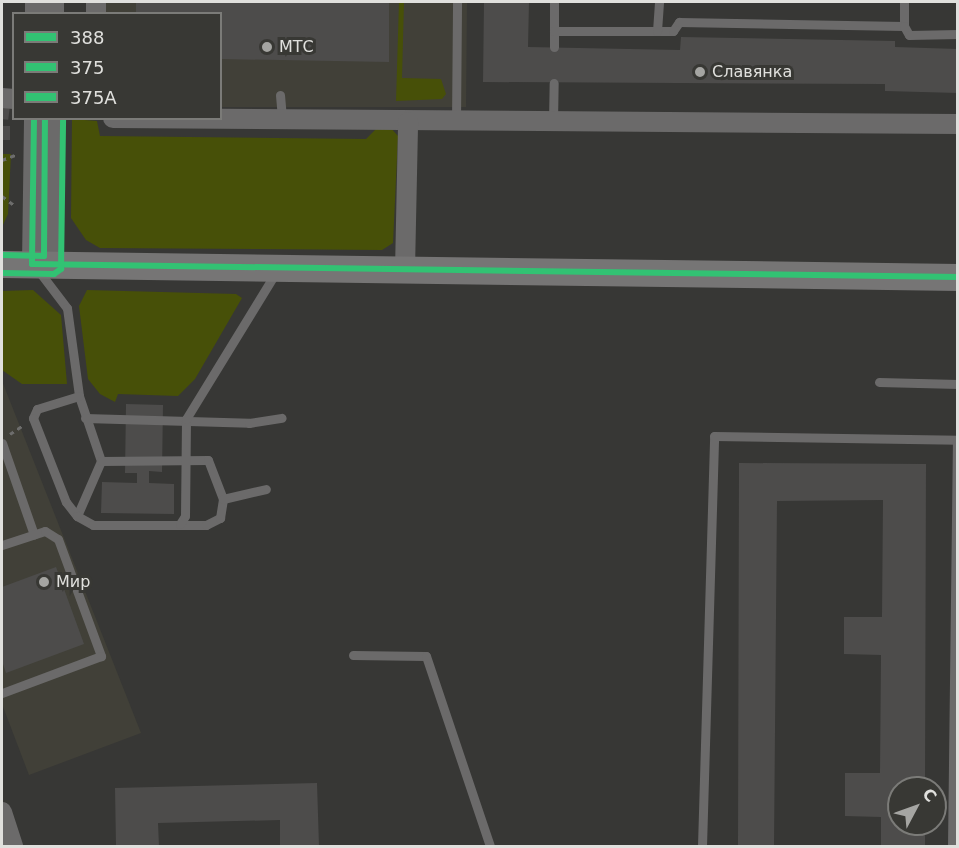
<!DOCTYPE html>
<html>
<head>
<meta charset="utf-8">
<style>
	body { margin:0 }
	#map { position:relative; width:959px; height:848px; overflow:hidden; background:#373735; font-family:"DejaVu Sans",sans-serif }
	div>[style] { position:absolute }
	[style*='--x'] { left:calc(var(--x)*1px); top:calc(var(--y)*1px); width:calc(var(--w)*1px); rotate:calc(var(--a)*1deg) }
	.built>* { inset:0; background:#414038 }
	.green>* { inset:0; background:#475008 }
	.building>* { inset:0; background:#4d4c4b; transform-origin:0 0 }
	.path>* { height:3px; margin-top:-1.5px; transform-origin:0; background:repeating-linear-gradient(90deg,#6d6d6c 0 4.5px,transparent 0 9px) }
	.lane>* { height:9px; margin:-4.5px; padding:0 4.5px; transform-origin:4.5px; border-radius:4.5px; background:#6b6a6a }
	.street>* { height:20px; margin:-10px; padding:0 10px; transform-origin:10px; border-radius:10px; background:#6b6a6a }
	.secondary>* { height:27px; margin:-13.5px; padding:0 13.5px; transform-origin:13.5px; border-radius:13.5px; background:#767575 }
	.bus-1>* { height:6px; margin:-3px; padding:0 3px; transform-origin:3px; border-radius:3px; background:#32c273 }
	.bus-2>* { height:6px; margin:-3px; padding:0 3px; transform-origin:3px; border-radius:3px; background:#32c273 }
	.bus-3>* { height:6px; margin:-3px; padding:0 3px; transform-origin:3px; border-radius:3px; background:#32c273 }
	.dots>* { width:16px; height:16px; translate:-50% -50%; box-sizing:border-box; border:3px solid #383834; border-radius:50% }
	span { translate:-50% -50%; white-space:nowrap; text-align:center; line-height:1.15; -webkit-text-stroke:6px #383834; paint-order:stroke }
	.poi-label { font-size:16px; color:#e0e0dd }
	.left { translate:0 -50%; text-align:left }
	.frame { position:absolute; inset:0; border:3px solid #e0e0dd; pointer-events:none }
	.legend { position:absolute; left:12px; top:12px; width:210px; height:108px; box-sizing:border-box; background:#383834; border:2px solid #7b7b78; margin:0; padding:8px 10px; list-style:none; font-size:18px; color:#e0e0dd }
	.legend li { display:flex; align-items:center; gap:12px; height:30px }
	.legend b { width:30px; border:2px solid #7b7b78 }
	.north { position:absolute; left:887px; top:776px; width:60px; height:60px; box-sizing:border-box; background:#383834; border:2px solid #7b7b78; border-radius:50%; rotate:49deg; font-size:16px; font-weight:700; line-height:24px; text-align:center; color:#e0e0dd }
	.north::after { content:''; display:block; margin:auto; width:21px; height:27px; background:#a5a5a2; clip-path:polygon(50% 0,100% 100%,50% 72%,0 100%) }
</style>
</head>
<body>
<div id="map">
	<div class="built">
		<i style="clip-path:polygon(93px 2px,467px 2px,466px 107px,221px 107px,220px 14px,93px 13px)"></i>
		<i style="clip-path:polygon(2px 381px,141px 733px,29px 775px,2px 704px)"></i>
	</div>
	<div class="green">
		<i style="clip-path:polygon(399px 2px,404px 2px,402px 78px,441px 79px,446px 94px,442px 99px,396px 101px)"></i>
		<i style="clip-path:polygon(72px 119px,97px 121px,100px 136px,366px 139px,377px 128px,389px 126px,398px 136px,393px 243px,382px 250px,100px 248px,86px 240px,71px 218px)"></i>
		<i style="clip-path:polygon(2px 154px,11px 154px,8px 214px,2px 227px)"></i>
		<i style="clip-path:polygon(33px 290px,61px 315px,67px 384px,22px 384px,2px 370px,2px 291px)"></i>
		<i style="clip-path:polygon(87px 290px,236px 294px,242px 298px,195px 379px,178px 396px,118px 394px,115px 402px,100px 394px,88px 379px,79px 306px)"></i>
	</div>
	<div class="building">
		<i style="clip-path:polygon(136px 2px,389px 2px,389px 62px,220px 59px,220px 14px,136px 14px)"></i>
		<i style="clip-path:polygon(484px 2px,529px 2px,528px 47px,680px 50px,681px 37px,895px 41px,895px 47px,958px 49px,958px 93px,885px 91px,885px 84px,483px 82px)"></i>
		<i style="left:2px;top:105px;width:8px;height:14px;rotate:7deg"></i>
		<i style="left:2px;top:126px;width:8px;height:14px"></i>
		<i style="clip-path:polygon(126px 404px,163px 405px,162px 472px,149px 471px,149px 483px,174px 484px,174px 514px,101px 513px,102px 482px,137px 483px,137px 473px,125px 473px)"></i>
		<i style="clip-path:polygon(739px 463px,926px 464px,925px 788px,899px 788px,899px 824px,925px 824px,925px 846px,881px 846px,881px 817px,845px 816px,845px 773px,880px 773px,881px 655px,844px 654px,844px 617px,882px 617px,883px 500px,777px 501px,774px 846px,738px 846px)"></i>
		<i style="clip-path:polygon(56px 567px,84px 644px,6px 673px,2px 661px,2px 587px)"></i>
		<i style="clip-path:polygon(317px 783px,319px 846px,280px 846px,280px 820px,158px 823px,159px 846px,116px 846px,115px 788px)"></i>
	</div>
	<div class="path">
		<i style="--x:2;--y:160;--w:14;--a:-21"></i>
		<i style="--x:2;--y:196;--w:15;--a:37"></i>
		<i style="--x:10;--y:434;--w:14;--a:-34"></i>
	</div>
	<div class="lane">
		<i style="--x:554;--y:2;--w:45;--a:90"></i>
		<i style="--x:904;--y:26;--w:24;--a:-90"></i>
		<i style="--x:554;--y:31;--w:119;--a:0"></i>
		<i style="--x:673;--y:31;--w:11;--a:-56"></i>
		<i style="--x:679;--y:22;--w:225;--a:1"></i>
		<i style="--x:904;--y:26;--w:10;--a:61"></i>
		<i style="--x:909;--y:35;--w:49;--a:-1.2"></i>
		<i style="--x:657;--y:31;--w:29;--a:-86"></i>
		<i style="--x:280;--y:95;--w:25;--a:85"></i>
		<i style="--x:456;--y:122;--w:120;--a:-89.5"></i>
		<i style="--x:553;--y:122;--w:39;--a:-89"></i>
		<i style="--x:38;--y:270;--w:48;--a:52.7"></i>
		<i style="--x:67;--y:308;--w:89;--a:82.2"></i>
		<i style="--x:79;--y:396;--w:69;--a:71.3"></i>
		<i style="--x:101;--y:461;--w:60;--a:113.6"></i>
		<i style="--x:879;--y:382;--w:79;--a:1.5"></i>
		<i style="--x:79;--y:396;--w:44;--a:162.8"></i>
		<i style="--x:37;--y:409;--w:10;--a:114"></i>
		<i style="--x:33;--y:418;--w:90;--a:68.6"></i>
		<i style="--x:66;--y:502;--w:18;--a:52"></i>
		<i style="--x:77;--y:516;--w:18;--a:29"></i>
		<i style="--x:93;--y:525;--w:113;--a:0"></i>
		<i style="--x:206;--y:525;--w:16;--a:-27"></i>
		<i style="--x:220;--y:518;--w:19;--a:-81"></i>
		<i style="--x:85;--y:418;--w:164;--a:1.7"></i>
		<i style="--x:249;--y:423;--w:33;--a:-9"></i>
		<i style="--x:2;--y:443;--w:97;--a:70.8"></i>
		<i style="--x:101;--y:461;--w:107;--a:-0.5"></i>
		<i style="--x:208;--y:460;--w:42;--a:69"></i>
		<i style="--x:223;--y:499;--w:44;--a:-13.1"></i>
		<i style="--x:180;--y:524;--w:9;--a:-58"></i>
		<i style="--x:185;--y:516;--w:97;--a:-89.4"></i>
		<i style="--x:186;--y:419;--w:172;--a:-58.5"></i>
		<i style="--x:2;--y:545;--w:45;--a:-18"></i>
		<i style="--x:45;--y:531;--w:15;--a:32"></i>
		<i style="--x:58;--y:539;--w:125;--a:69.8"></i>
		<i style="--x:101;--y:656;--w:106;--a:159.5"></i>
		<i style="--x:353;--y:655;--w:73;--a:0.8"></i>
		<i style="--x:426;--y:656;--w:200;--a:71.4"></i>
		<i style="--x:702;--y:846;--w:410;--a:-88.3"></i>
		<i style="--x:714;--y:436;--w:244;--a:0.9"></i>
		<i style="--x:952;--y:846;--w:406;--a:-89.3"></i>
	</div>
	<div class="street">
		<i style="--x:96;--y:2;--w:12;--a:90"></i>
		<i style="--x:35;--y:14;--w:12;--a:-90"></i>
		<i style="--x:54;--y:14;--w:12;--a:-90"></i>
		<i style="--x:2;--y:98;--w:12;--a:5"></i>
		<i style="--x:113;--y:118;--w:845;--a:0.41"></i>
		<i style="--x:32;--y:264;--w:146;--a:-89.2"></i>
		<i style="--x:53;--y:265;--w:147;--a:-89.6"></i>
		<i style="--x:405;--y:270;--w:148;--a:-88.8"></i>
		<i style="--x:2;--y:812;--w:36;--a:72"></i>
	</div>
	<div class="secondary">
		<i style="--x:2;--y:264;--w:956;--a:0.78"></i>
	</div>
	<div class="bus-1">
		<i style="--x:34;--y:118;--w:146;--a:90.8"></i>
		<i style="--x:32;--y:264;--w:926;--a:0.8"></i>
	</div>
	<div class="bus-2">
		<i style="--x:2;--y:273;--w:52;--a:1.1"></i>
		<i style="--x:54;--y:274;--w:9;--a:-36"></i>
		<i style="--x:61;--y:269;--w:151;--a:-89.2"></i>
	</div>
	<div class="bus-3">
		<i style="--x:2;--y:255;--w:42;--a:1.4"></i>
		<i style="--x:44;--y:256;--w:138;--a:-89.6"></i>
	</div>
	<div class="dots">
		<i style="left:267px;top:47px;background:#a5a5a2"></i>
		<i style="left:700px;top:72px;background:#a5a5a2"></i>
		<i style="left:44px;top:582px;background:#a5a5a2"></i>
	</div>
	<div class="poi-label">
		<span class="left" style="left:279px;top:47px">МТС</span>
		<span class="left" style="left:712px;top:72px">Славянка</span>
		<span class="left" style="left:56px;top:582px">Мир</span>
	</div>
	<div class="frame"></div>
	<ul class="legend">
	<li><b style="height:8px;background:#32c273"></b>388</li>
	<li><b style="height:8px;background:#32c273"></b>375</li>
	<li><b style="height:8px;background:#32c273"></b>375А</li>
	</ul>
	<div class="north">С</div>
</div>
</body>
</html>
